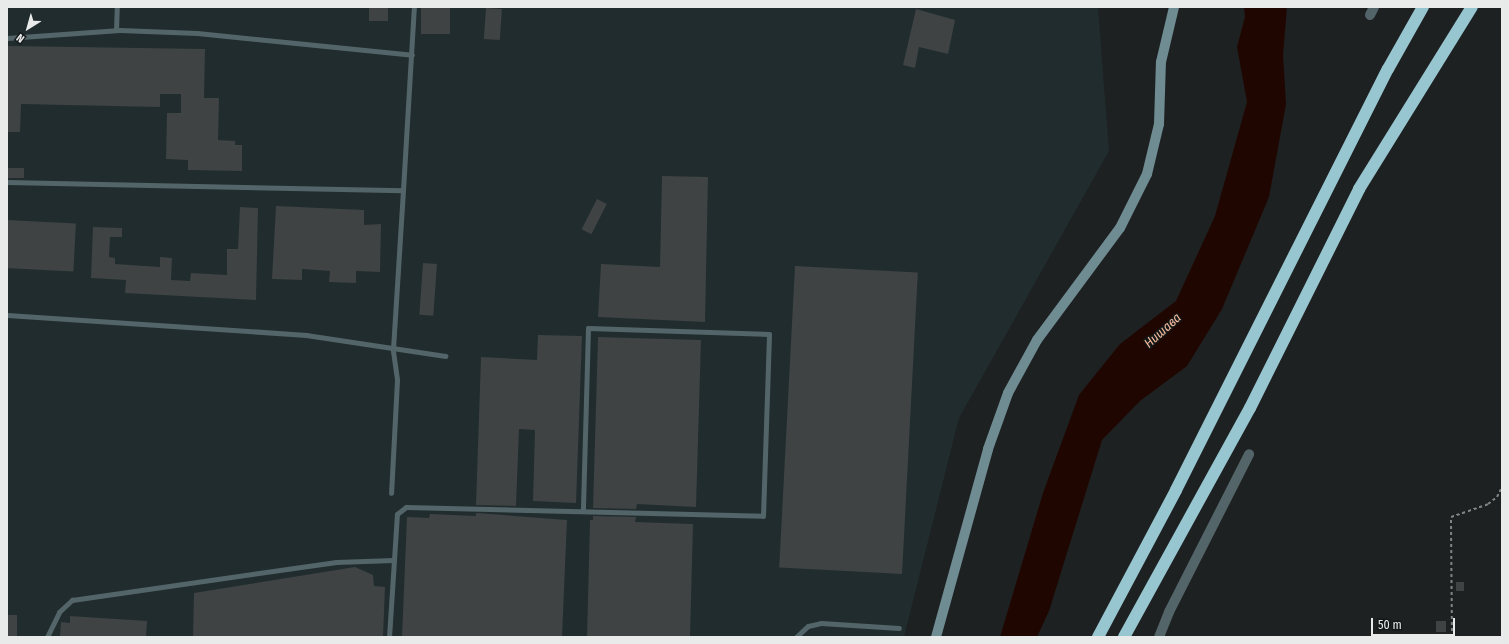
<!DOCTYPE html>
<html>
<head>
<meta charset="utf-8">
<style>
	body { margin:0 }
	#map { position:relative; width:1509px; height:644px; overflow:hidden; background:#1e2122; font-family:"Fira Sans Condensed",sans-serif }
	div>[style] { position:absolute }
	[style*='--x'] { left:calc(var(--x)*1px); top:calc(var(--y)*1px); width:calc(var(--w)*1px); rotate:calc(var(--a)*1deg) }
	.built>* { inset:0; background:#212c2e }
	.water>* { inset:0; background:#200600 }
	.building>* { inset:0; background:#3f4344; transform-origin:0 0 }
	.path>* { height:2px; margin-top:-1px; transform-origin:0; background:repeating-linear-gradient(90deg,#818484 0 3px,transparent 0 6px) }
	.service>* { height:5px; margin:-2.5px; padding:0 2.5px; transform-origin:2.5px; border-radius:2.5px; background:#536569 }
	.minor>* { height:10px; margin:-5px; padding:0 5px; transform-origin:5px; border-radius:5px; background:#536569 }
	.secondary>* { height:10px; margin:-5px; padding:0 5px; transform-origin:5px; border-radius:5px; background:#6f8c93 }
	.motorway>* { height:12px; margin:-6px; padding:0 6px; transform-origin:6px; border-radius:6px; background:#97c6d0 }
	span { translate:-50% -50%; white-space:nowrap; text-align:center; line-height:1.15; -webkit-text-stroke:3px #151819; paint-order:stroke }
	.water-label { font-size:13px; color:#f8bb9d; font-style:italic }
	.frame { position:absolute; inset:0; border:8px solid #e9ebeb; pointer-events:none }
	.north { position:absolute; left:8px; top:8px; width:40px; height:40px; -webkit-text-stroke:3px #151819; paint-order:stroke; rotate:217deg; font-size:11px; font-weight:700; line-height:16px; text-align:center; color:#e9ebeb }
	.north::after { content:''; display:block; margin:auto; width:14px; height:18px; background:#e9ebeb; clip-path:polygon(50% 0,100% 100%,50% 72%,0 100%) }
	.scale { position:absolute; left:1371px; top:618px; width:84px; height:18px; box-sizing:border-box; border:2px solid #e9ebeb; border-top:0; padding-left:5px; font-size:12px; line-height:14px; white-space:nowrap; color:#e9ebeb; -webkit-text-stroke:3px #151819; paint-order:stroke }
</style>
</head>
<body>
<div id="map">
	<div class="built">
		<i style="clip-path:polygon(7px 7px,1098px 7px,1109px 151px,959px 418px,904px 637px,7px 637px)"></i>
	</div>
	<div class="water">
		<i style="clip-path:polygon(1244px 7px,1287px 7px,1283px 55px,1286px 104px,1269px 197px,1222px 309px,1187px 366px,1140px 401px,1102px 440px,1049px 611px,1037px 637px,1000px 637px,1043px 493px,1079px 395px,1120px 344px,1176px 301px,1215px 216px,1247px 102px,1237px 47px,1245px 17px)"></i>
	</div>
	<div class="building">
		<i style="left:369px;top:7px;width:19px;height:14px"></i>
		<i style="left:421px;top:7px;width:29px;height:27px"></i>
		<i style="left:486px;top:8px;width:16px;height:31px;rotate:4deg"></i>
		<i style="clip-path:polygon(916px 9px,955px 20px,948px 54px,919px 47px,915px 68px,903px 65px)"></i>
		<i style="clip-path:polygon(7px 46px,205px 49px,204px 98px,219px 98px,218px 140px,235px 141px,235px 145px,242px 145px,242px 171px,188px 170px,188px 160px,166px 159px,167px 113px,181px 113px,181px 94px,160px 94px,160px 107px,21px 104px,20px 132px,7px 132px)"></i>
		<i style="left:7px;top:168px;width:17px;height:10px"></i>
		<i style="clip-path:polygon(662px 176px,708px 177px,705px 322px,598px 317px,601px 264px,660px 267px)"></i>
		<i style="left:597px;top:199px;width:11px;height:34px;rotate:27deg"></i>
		<i style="clip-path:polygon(276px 206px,364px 210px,364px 225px,381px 224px,380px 272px,356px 271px,356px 283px,329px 282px,330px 271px,302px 269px,302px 280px,272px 279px)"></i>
		<i style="clip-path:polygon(240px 207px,258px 208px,256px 300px,125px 293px,126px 280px,91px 278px,93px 227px,122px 228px,122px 237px,110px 237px,109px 257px,115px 258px,115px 264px,160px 267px,160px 257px,172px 258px,171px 280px,190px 281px,191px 273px,227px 275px,227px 249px,238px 249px)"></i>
		<i style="left:7px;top:220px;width:69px;height:48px;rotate:3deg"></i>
		<i style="left:423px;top:263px;width:14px;height:52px;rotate:4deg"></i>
		<i style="left:795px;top:266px;width:123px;height:302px;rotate:3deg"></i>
		<i style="clip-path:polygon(538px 335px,582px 336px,576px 503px,533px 501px,535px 430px,519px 429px,516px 506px,476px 505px,481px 357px,537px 360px)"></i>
		<i style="clip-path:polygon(598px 337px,701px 340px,696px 507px,637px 504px,636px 509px,593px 508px)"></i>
		<i style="clip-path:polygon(476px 513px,567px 520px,562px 637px,402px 637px,407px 517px,429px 518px,430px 514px,476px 516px)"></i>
		<i style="clip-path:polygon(593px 516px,636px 517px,635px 522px,693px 524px,690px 637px,587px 637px,590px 520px,593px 520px)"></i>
		<i style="clip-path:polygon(355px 567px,373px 575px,374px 586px,385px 587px,383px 637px,193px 637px,194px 593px)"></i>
		<i style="left:1464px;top:582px;width:9px;height:8px;rotate:90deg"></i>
		<i style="left:7px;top:615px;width:10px;height:22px"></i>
		<i style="clip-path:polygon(70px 616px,147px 621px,146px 637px,60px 637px,61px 622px,70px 623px)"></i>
		<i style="left:1436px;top:621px;width:10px;height:11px"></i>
	</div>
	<div class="path">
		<i style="--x:1452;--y:637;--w:120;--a:-90.5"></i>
		<i style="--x:1451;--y:517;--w:39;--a:-19"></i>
		<i style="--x:1488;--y:504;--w:11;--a:-38"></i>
		<i style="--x:1497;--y:497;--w:11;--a:-63"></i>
	</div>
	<div class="service">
		<i style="--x:116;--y:30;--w:23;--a:-88"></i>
		<i style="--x:7;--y:38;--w:113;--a:-4"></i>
		<i style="--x:120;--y:30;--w:77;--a:2.2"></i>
		<i style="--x:197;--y:33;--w:216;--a:5.8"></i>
		<i style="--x:7;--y:182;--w:396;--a:1.2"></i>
		<i style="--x:403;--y:190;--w:161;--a:93.6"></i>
		<i style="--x:393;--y:351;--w:29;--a:82"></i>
		<i style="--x:397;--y:380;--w:113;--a:93"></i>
		<i style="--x:403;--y:190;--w:183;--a:-86.6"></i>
		<i style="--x:7;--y:315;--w:300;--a:3.8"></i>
		<i style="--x:306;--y:335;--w:141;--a:8.6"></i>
		<i style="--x:47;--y:637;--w:28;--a:-64"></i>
		<i style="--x:59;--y:612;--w:18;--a:-43"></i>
		<i style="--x:72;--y:600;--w:267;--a:-8.2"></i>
		<i style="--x:336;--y:562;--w:58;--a:-2"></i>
		<i style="--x:389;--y:637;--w:123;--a:-86.3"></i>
		<i style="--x:397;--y:514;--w:11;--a:-38"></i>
		<i style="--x:406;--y:507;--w:357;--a:1.4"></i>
		<i style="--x:763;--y:516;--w:182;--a:-88.1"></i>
		<i style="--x:769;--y:334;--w:181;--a:-178.1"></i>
		<i style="--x:588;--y:328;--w:183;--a:91.6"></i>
		<i style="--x:796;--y:637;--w:16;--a:-43"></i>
		<i style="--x:808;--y:626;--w:13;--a:-13"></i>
		<i style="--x:821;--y:623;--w:78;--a:3.7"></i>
	</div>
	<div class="minor">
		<i style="--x:1370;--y:15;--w:9;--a:-63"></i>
		<i style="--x:1159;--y:637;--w:27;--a:-68"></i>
		<i style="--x:1169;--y:612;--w:177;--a:-63.1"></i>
	</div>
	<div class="secondary">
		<i style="--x:936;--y:637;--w:195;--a:-74.5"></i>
		<i style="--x:988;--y:449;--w:59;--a:-70.3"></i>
		<i style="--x:1008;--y:393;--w:60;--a:-61.3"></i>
		<i style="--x:1037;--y:340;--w:139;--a:-53.5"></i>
		<i style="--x:1120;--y:228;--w:60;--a:-63.4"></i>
		<i style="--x:1147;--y:174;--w:51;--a:-76.5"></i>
		<i style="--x:1159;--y:124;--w:62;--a:-88.2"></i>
		<i style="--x:1161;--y:62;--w:57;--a:-76.7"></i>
	</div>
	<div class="motorway">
		<i style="--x:1098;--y:637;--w:166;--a:-62"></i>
		<i style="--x:1176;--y:490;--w:471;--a:-63.3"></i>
		<i style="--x:1388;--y:69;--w:71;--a:-60.6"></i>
		<i style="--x:1124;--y:637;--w:261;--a:-61.2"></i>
		<i style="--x:1250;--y:408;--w:245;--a:-63.5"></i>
		<i style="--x:1359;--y:189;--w:214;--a:-58.2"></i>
	</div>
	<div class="water-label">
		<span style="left:1163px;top:331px;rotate:-42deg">Нишава</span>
	</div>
	<div class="frame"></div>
	<div class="north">N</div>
	<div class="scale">50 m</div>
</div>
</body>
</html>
